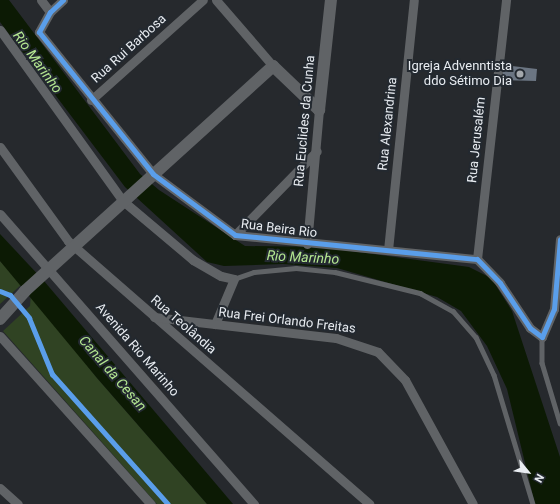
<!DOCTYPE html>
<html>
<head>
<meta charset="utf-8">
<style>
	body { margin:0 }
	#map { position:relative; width:560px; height:504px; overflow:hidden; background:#26292d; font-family:Roboto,sans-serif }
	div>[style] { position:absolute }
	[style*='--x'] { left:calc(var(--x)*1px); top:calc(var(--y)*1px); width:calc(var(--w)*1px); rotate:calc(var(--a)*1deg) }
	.green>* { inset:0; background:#304323 }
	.water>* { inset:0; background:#0c1a04 }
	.building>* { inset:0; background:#6b7582 }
	.lane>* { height:4.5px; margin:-2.25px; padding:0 2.25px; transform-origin:2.25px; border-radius:2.25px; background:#606366 }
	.street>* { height:9px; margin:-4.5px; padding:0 4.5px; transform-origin:4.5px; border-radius:4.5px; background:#606366 }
	.secondary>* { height:12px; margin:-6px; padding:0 6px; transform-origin:6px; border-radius:6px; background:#606366 }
	.cycleway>* { height:5px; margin:-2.5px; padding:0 2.5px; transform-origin:2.5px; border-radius:2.5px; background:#5a9eea }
	.dots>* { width:11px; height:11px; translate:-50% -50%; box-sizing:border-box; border:2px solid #232930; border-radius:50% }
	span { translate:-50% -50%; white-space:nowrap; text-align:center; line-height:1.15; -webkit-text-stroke:4px #232930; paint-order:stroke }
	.street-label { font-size:13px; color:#e8ecf1 }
	.poi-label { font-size:13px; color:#e8ecf1 }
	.right { translate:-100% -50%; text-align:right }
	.water-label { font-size:14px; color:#b4e791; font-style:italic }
	.north { position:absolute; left:508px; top:452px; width:40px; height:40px; -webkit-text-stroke:3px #232930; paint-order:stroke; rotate:119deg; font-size:11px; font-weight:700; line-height:16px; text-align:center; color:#e8ecf1 }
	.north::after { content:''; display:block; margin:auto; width:14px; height:18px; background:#e8ecf1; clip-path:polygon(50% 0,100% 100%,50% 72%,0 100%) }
</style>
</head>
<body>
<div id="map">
	<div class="green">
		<i style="clip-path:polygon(0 261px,22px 284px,0 304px)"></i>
		<i style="clip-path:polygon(31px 294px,97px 378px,207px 504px,157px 504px,3px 331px,30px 306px)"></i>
	</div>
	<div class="water">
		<i style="clip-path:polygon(0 0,9px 0,140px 174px,159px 190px,245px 246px,321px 247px,469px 267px,491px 278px,512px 311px,560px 457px,560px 504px,535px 504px,507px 389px,487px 346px,461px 311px,437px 297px,337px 268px,283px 264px,224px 266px,207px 262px,125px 187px,0 22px)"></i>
		<i style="clip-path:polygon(0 234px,44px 281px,233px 504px,207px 504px,97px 378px,0 261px)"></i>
	</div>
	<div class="building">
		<i style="clip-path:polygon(504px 65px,537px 69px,536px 81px,502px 80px)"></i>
	</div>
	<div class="lane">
		<i style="--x:234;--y:279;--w:21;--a:-19"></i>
		<i style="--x:254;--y:272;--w:42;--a:-5.4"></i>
		<i style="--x:296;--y:268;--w:39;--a:6"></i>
		<i style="--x:335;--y:272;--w:88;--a:13.9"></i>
		<i style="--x:420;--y:293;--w:38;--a:29"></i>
		<i style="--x:453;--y:311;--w:35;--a:49"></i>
		<i style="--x:476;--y:337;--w:42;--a:64.7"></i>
		<i style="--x:494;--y:375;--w:135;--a:73.2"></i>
		<i style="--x:542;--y:337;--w:26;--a:90"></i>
		<i style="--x:542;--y:363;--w:63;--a:73.3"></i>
	</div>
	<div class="street">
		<i style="--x:41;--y:0;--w:15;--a:53"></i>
		<i style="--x:63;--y:0;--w:18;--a:137"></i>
		<i style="--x:50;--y:12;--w:23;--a:119"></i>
		<i style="--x:39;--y:32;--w:182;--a:51.2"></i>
		<i style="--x:153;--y:174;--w:102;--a:36.6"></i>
		<i style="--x:235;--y:235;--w:243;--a:5.7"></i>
		<i style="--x:477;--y:259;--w:33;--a:46"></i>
		<i style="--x:500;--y:283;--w:54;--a:56.3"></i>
		<i style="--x:530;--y:328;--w:15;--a:37"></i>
		<i style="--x:542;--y:337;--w:30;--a:-67"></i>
		<i style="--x:554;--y:309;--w:70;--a:-85.1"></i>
		<i style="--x:216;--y:0;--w:87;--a:49.2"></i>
		<i style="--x:0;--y:30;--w:211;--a:54.3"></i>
		<i style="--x:123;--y:201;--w:92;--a:40.1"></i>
		<i style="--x:193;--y:260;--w:32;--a:30"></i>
		<i style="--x:221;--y:276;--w:13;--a:13"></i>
		<i style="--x:234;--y:279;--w:49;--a:112.9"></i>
		<i style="--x:91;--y:100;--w:150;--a:-41.8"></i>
		<i style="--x:0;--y:147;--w:116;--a:54.1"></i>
		<i style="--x:68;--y:241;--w:400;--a:41.1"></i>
		<i style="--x:0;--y:214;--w:386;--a:48.8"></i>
		<i style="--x:235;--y:235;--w:117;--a:-45.7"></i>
		<i style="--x:307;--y:244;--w:135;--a:-84.9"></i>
		<i style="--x:388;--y:250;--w:251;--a:-84.1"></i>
		<i style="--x:477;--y:259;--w:261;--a:-83.6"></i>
		<i style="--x:154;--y:317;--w:183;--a:6.6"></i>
		<i style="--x:336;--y:338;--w:44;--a:18.4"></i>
		<i style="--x:378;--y:352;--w:39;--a:46"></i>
		<i style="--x:405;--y:380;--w:141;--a:61.3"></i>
		<i style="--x:0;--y:336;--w:226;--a:48.1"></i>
		<i style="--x:0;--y:488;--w:24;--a:42"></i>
	</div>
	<div class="secondary">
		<i style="--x:319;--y:110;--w:111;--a:-83.8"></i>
		<i style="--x:0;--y:319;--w:38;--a:-48"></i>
		<i style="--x:25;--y:291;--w:335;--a:-42.2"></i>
		<i style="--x:273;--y:66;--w:64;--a:43.7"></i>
	</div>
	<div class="cycleway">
		<i style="--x:63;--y:0;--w:18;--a:137"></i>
		<i style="--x:50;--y:12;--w:23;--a:119"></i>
		<i style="--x:39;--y:32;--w:182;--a:51.2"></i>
		<i style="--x:153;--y:174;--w:102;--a:36.6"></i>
		<i style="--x:235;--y:235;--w:243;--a:5.7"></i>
		<i style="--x:477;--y:259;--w:33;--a:46"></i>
		<i style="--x:500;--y:283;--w:54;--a:56.3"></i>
		<i style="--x:530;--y:328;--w:15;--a:37"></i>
		<i style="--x:542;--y:337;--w:30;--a:-67"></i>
		<i style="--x:554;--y:309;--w:70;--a:-85.1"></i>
		<i style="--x:0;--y:291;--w:11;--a:22"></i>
		<i style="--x:10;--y:295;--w:30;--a:50"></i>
		<i style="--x:29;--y:318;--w:61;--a:67.7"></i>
		<i style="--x:52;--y:374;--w:174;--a:48.3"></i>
	</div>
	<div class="dots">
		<i style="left:520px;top:74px;background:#a4a8ac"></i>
	</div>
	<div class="street-label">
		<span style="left:129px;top:49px;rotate:-42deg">Rua Rui Barbosa</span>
		<span style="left:305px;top:121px;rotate:-85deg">Rua Euclides da Cunha</span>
		<span style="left:388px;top:124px;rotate:-84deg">Rua Alexandrina</span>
		<span style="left:477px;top:140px;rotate:-84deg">Rua Jerusalém</span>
		<span style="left:279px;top:229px;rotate:7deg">Rua Beira Rio</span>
		<span style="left:287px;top:321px;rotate:7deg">Rua Frei Orlando Freitas</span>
		<span style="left:183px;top:325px;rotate:41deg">Rua Teolândia</span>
		<span style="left:137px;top:350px;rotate:49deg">Avenida Rio Marinho</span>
	</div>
	<div class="poi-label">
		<span class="right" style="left:512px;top:74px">Igreja Advenntista<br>ddo Sétimo Dia</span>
	</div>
	<div class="water-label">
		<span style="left:38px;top:62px;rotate:54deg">Rio Marinho</span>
		<span style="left:303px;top:257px;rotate:3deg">Rio Marinho</span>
		<span style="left:113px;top:373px;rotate:49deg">Canal da Cesan</span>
	</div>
	<div class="north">N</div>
</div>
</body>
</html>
